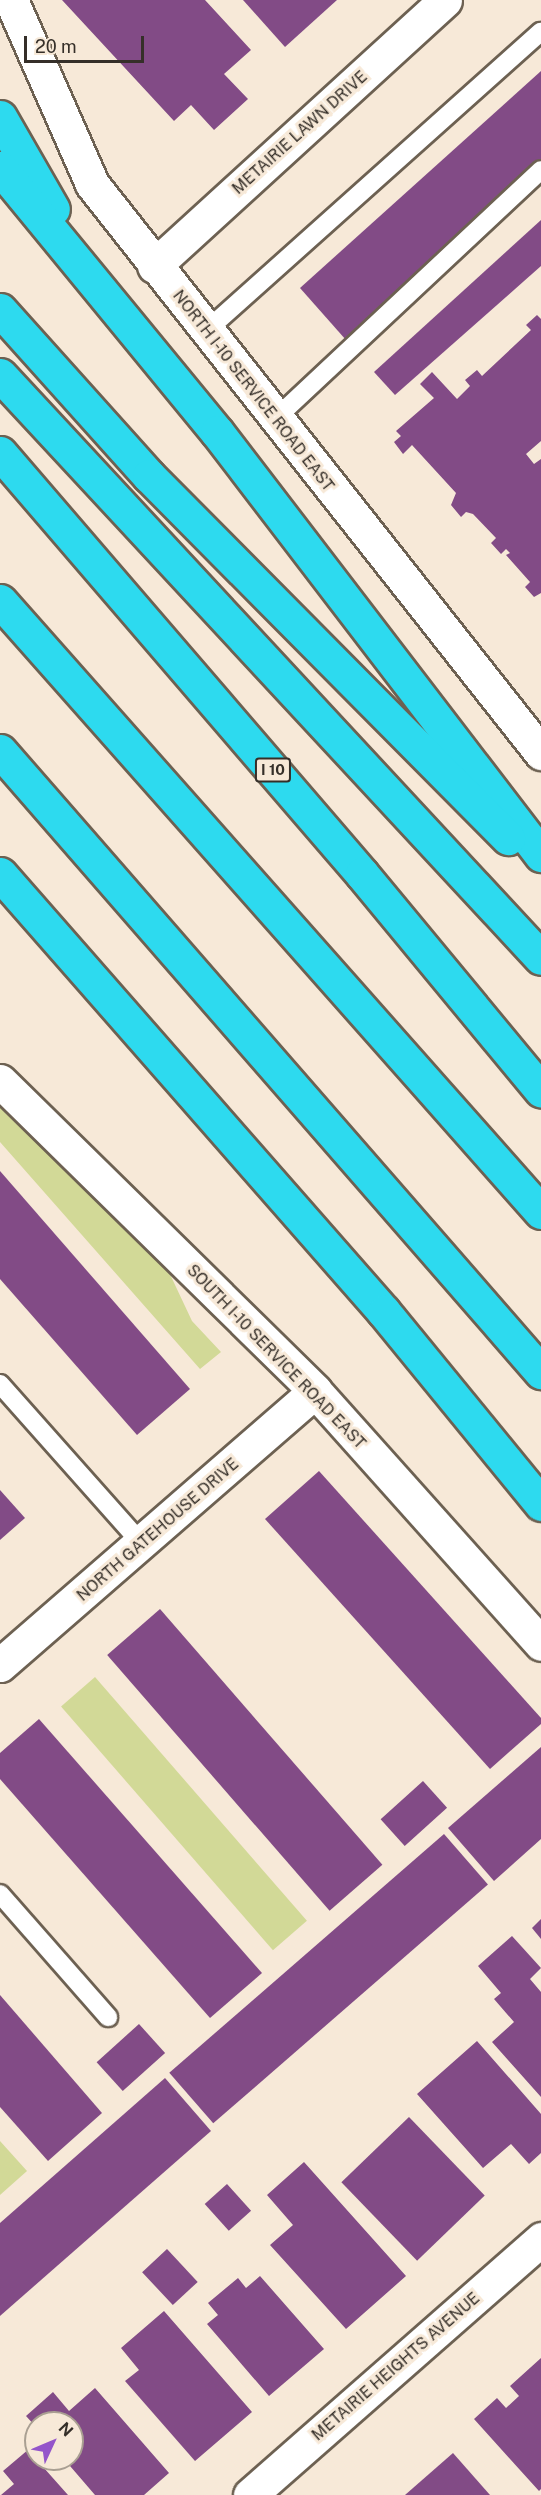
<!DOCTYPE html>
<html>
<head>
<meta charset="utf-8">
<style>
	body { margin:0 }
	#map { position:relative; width:541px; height:2495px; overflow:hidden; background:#f7e9d8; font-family:"Public Sans",sans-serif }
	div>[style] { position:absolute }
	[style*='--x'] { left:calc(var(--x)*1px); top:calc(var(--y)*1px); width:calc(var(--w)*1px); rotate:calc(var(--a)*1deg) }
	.green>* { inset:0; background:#d2d997; transform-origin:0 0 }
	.building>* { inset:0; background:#824b86; transform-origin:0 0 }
	.roads { filter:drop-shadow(2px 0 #6d6152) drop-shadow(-2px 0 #6d6152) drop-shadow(0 2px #6d6152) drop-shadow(0 -2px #6d6152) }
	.lane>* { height:18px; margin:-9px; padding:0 9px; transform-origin:9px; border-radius:9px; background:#fff }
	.street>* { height:33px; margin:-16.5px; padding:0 16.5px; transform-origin:16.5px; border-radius:16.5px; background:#fff }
	.secondary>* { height:33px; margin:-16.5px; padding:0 16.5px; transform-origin:16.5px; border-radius:16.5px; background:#fff }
	.highway>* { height:33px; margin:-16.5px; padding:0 16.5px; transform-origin:16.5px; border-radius:16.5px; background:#2ddaef }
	span { translate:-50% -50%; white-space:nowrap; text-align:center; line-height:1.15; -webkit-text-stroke:6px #f7e9d8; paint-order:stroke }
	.shield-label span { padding:2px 4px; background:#f7e9d8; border:2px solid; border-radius:4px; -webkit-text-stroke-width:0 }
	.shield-label { font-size:15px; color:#352f29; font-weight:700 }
	.street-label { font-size:16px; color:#352f29 }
	.north { position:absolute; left:24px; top:2411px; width:60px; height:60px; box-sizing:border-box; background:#f7e9d8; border:2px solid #a99f92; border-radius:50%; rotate:46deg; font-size:16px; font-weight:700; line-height:24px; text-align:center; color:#352f29 }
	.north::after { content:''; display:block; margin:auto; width:21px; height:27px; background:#9455ca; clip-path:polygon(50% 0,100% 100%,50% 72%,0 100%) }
	.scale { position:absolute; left:24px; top:36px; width:120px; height:27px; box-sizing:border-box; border:3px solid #352f29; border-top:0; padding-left:8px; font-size:18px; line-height:21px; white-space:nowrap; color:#352f29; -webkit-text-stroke:4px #f7e9d8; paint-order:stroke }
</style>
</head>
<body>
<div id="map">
	<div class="green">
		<i style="clip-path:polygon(4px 1100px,168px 1270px,192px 1321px,221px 1352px,200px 1369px,0 1142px,0 1104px)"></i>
		<i style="left:95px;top:1677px;width:323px;height:45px;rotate:49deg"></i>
		<i style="clip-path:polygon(0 2141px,27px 2171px,0 2195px)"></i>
	</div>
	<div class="building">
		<i style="clip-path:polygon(62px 0,205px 0,251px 50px,224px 74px,248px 99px,214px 130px,191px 105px,174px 121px)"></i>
		<i style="clip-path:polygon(243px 0,337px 0,285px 47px)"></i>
		<i style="clip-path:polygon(541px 71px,541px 164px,346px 340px,300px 288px)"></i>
		<i style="clip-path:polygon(541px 220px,541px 266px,395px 395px,374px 372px)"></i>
		<i style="clip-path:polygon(537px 315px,541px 319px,541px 441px,526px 454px,534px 464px,541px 459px,541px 593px,534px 597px,525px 587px,530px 582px,506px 555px,510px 553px,506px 549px,501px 554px,491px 543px,496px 538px,473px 514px,466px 512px,461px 517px,451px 505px,456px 493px,412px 445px,403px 454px,394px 442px,401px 436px,396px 431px,434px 398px,420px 384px,432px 372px,457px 399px,470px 386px,465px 380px,477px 370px,482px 376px,531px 330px,526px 325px)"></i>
		<i style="clip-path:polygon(0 1171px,190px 1389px,137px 1435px,0 1279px)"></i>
		<i style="clip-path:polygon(319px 1471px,541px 1718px,541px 1724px,490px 1769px,265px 1519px)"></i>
		<i style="clip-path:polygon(0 1490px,25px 1518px,0 1540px)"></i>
		<i style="left:160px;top:1609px;width:339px;height:70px;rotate:49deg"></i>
		<i style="clip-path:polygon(39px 1719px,262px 1973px,210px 2018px,0 1779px,0 1753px)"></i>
		<i style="clip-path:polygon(541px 1747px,541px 1839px,494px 1881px,448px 1828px)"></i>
		<i style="left:423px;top:1781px;width:36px;height:57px;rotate:48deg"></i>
		<i style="left:444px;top:1834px;width:67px;height:364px;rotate:49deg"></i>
		<i style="clip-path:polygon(541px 1919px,541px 1939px,532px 1928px)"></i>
		<i style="clip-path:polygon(512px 1936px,541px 1968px,530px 1979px,541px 1992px,541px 2097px,492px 2042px,514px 2022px,494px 1999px,501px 1993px,478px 1966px)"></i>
		<i style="clip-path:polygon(0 1995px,102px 2113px,48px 2161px,0 2107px)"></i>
		<i style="left:139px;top:2024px;width:39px;height:57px;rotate:48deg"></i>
		<i style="clip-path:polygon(477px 2041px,541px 2114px,541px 2153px,529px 2164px,511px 2144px,483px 2168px,417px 2094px)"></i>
		<i style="clip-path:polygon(165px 2078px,211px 2131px,0 2316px,0 2223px)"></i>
		<i style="left:409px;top:2117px;width:109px;height:94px;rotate:46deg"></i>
		<i style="clip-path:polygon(304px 2162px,406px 2276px,346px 2329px,270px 2245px,293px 2225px,267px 2195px)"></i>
		<i style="left:227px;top:2184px;width:36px;height:30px;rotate:48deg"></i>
		<i style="left:167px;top:2249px;width:45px;height:34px;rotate:47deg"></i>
		<i style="clip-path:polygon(260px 2276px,324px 2349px,269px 2396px,207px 2324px,218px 2315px,208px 2303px,238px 2278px,246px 2288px)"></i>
		<i style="clip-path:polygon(164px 2311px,252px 2412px,195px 2461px,125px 2381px,139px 2370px,121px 2348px)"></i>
		<i style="clip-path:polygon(541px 2358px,541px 2489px,539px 2491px,474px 2419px,497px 2398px,506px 2408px,519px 2396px,510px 2386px)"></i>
		<i style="clip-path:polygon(95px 2388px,169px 2473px,144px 2495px,95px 2495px,64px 2459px,72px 2459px,72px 2423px,36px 2423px,36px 2427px,26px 2416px,53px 2392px,69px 2411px)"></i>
		<i style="clip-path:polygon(29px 2449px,36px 2459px,68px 2495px,1px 2495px,14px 2484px,3px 2471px)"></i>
		<i style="clip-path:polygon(453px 2453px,490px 2495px,405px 2495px)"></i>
	</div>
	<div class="roads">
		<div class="lane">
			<i style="--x:206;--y:331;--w:449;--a:-41.8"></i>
			<i style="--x:275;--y:419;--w:364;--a:-43.1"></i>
			<i style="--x:0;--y:1384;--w:214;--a:48.4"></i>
			<i style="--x:0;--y:1894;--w:164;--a:48.7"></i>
		</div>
		<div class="street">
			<i style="--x:154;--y:266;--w:394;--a:-42.4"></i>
			<i style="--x:0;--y:1665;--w:417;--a:-41"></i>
			<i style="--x:250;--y:2495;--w:388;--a:-41.3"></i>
		</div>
		<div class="secondary">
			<i style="--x:11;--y:0;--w:201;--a:66.2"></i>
			<i style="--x:92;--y:184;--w:725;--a:51.72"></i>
			<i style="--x:0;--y:1081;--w:442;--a:44.5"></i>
			<i style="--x:315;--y:1391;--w:339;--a:48.2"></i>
		</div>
		<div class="highway">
			<i style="--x:0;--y:117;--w:106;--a:60.1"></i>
			<i style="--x:0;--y:168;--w:342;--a:50.6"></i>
			<i style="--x:217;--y:432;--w:533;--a:52.55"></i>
			<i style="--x:0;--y:310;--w:223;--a:48.1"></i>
			<i style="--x:149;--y:476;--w:510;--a:45.24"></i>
			<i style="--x:0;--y:375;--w:795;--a:47.14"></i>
			<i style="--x:0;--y:453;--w:555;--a:49.31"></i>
			<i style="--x:362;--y:874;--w:281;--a:50.4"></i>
			<i style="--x:0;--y:601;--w:816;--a:48.48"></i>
			<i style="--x:0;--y:751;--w:824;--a:48.94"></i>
			<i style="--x:0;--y:874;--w:582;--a:48.76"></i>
			<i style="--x:384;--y:1312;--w:248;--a:50.7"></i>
		</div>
	</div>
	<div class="shield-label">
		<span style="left:273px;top:770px">I 10</span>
	</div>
	<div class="street-label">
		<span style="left:300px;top:133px;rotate:-42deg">METAIRIE LAWN DRIVE</span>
		<span style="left:253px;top:391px;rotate:52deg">NORTH I-10 SERVICE ROAD EAST</span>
		<span style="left:276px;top:1357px;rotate:46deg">SOUTH I-10 SERVICE ROAD EAST</span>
		<span style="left:158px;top:1530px;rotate:-41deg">NORTH GATEHOUSE DRIVE</span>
		<span style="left:396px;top:2367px;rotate:-41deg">METAIRIE HEIGHTS AVENUE</span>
	</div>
	<div class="north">N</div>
	<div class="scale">20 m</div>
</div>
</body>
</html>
